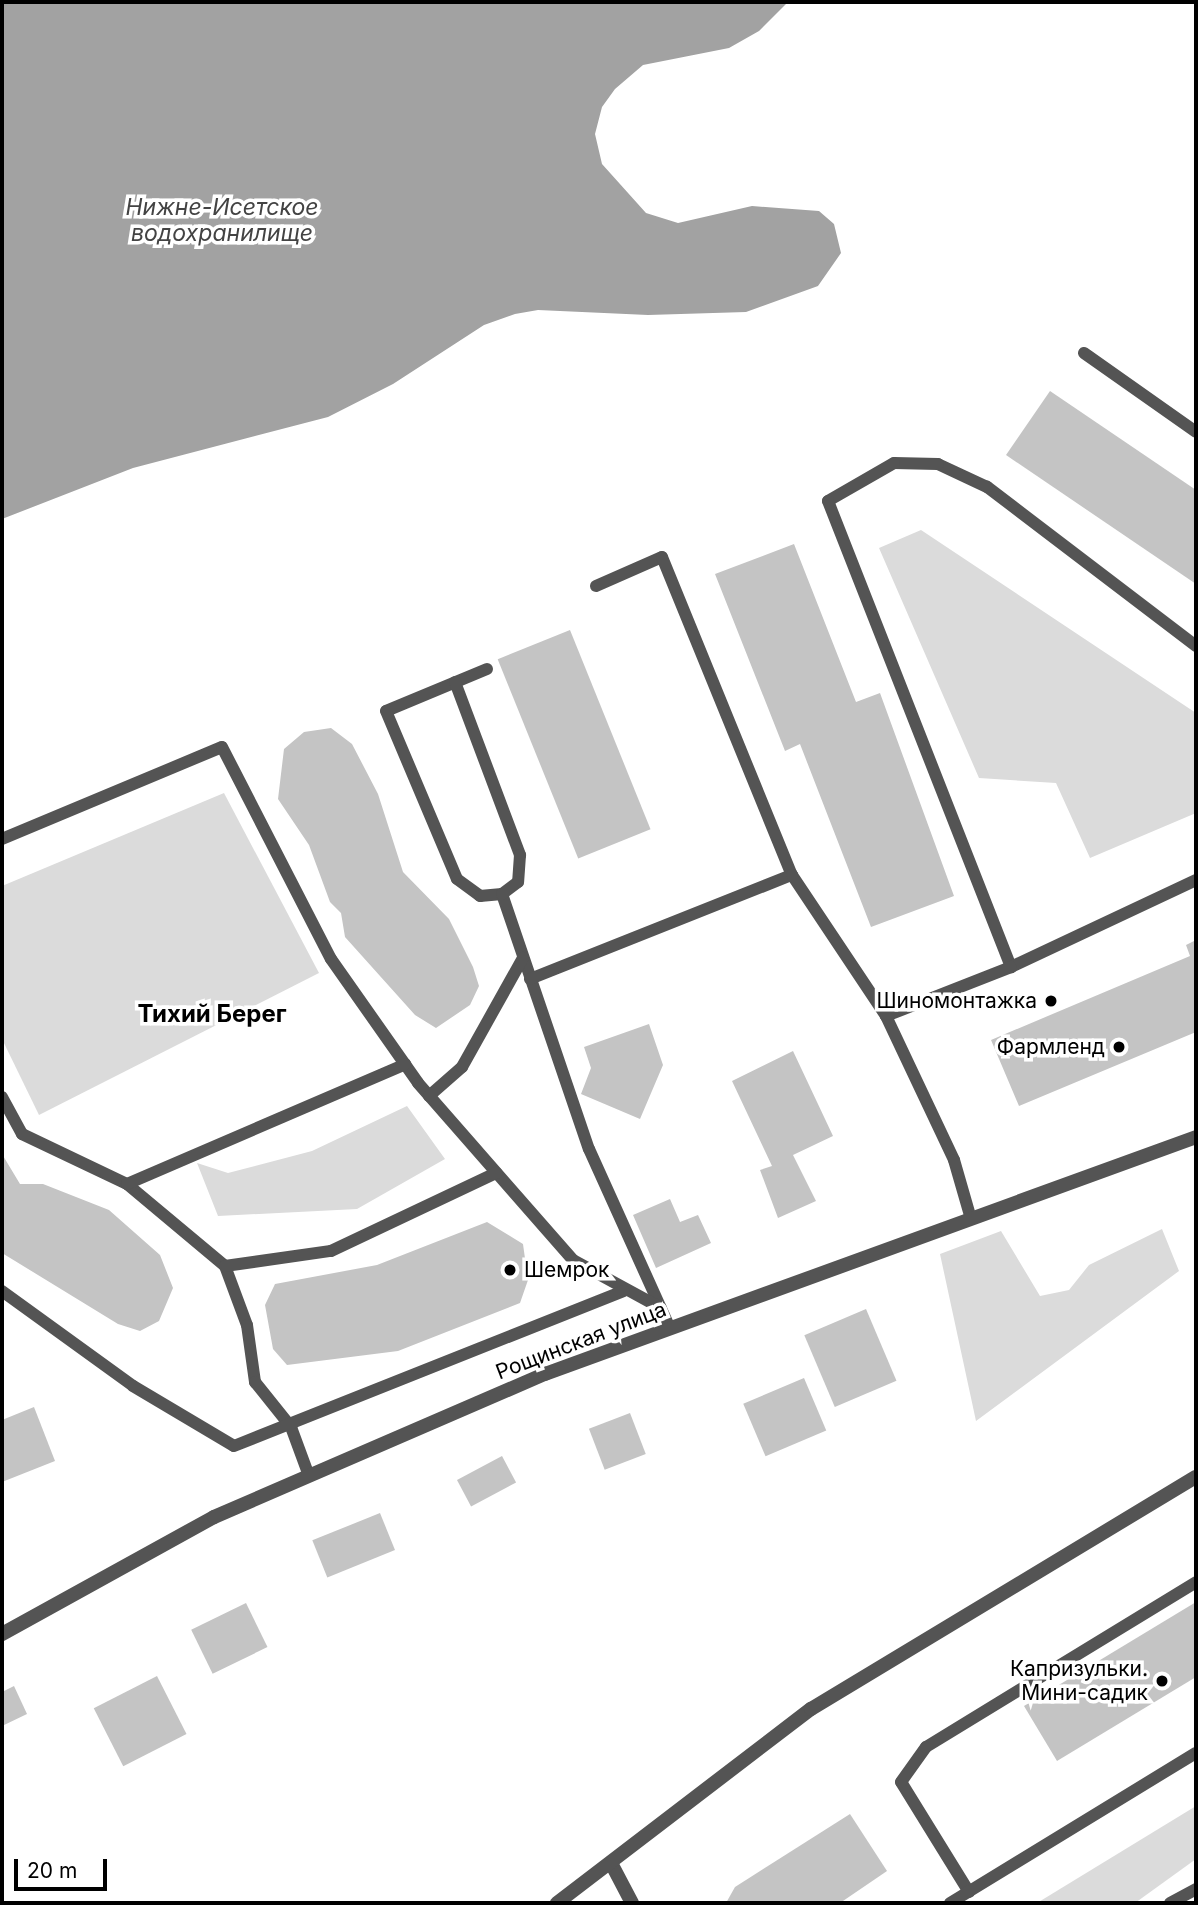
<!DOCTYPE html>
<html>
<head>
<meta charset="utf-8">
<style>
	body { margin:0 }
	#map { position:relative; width:1198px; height:1905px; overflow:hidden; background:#fff; font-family:Inter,sans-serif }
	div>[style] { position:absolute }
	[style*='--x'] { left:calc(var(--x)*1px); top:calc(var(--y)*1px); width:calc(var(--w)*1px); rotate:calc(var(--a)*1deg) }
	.green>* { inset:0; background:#dbdbdb }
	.water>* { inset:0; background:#a2a2a2 }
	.building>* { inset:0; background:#c4c4c4; transform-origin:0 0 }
	.service>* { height:12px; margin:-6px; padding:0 6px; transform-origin:6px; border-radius:6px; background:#545454 }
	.minor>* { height:14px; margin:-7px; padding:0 7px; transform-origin:7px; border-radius:7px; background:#545454 }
	.tertiary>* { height:14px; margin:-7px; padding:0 7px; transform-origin:7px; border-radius:7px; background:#545454 }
	.dots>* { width:19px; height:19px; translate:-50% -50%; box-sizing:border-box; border:4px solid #fff; border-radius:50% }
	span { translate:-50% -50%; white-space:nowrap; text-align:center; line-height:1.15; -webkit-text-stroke:7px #fff; paint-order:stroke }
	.poi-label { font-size:21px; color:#000 }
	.right { translate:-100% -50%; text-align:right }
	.left { translate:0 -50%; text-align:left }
	.street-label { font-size:21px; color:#000 }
	.water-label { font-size:23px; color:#434343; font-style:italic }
	.quarter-label { font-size:24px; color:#000; font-weight:700 }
	.frame { position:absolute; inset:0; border:4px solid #000; pointer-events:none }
	.scale { position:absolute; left:14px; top:1859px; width:93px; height:32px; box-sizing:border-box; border:4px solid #000; border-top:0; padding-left:9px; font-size:21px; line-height:24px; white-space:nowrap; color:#000; -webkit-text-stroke:5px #fff; paint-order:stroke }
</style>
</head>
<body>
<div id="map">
	<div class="green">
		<i style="clip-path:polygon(921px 530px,1196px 713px,1196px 813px,1090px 858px,1056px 783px,979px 778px,879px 548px)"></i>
		<i style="clip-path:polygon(224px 793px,319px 973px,39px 1115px,2px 1039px,2px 886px)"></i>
		<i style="clip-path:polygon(407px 1106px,445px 1159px,357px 1209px,218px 1216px,197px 1163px,228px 1173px,312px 1151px)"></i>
		<i style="clip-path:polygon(1162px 1229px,1179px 1271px,976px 1421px,940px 1254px,1001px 1231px,1040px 1296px,1069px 1290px,1089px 1265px)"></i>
		<i style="clip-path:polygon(1196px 1806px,1196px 1859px,1135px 1903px,1037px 1903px)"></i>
	</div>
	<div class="water">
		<i style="clip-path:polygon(2px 2px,788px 2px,759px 31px,729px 48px,643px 65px,615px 89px,602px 107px,595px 134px,602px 164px,646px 213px,678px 223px,752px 206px,819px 211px,834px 224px,841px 253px,818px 286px,746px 312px,648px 315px,538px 310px,515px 314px,484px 325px,393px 384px,328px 417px,133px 468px,2px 519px)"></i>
	</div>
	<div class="building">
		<i style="clip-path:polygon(1050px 391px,1196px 490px,1196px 584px,1006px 455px)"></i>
		<i style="clip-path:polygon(794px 544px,856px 702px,880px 693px,954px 896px,871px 927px,800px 744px,785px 751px,715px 574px)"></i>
		<i style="left:570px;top:630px;width:215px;height:78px;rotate:68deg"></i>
		<i style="clip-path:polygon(331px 728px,352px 744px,378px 794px,403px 872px,449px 919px,473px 967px,479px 986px,470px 1005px,436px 1028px,415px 1015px,345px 937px,341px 913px,330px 902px,309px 845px,278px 799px,284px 749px,304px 732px)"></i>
		<i style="clip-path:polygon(1196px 940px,1196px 1032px,1019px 1106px,991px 1040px,1190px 956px,1186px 945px)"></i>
		<i style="clip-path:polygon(649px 1024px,663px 1065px,640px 1119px,581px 1094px,591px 1068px,584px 1047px)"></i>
		<i style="clip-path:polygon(793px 1051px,833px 1136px,793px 1155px,816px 1201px,778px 1218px,760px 1170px,772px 1166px,732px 1081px)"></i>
		<i style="clip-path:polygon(2px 1154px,20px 1184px,43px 1184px,109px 1210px,160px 1255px,173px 1288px,159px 1321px,140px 1331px,118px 1324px,2px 1253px)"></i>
		<i style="clip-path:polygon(670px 1199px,680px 1222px,698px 1215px,711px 1243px,656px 1268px,633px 1215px)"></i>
		<i style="clip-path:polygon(487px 1222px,523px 1244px,528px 1280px,520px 1303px,398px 1351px,287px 1365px,273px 1349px,265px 1305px,275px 1284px,377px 1265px)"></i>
		<i style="left:866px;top:1309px;width:78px;height:67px;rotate:67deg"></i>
		<i style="left:804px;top:1378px;width:57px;height:66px;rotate:67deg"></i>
		<i style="clip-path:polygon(34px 1407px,55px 1461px,2px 1482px,2px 1420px)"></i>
		<i style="left:630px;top:1413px;width:44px;height:44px;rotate:69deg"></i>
		<i style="left:502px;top:1456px;width:30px;height:51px;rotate:62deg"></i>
		<i style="left:380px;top:1513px;width:40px;height:73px;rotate:68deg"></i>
		<i style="clip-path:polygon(1196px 1602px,1196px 1677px,1057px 1761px,1024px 1706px)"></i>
		<i style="left:246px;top:1603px;width:49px;height:61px;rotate:64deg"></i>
		<i style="left:157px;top:1676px;width:65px;height:71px;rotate:63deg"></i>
		<i style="clip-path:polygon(14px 1686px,27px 1714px,2px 1726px,2px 1692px)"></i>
		<i style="clip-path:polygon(850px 1814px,887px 1871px,840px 1903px,726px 1903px,735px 1887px)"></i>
	</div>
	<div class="service">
		<i style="--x:1084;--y:353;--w:137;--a:35.2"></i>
		<i style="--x:596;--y:586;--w:72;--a:-23.7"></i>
		<i style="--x:662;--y:557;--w:344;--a:67.8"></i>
		<i style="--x:1196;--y:646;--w:263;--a:-142.7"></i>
		<i style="--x:987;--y:487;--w:54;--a:-154.9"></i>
		<i style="--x:938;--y:464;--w:44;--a:-178.7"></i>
		<i style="--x:894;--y:463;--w:76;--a:150.1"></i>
		<i style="--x:828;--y:501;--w:501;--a:68.56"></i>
		<i style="--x:1011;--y:967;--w:204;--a:-25.2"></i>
		<i style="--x:487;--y:669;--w:109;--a:157.4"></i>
		<i style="--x:386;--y:711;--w:182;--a:67.1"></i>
		<i style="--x:457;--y:879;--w:29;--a:36"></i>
		<i style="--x:480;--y:896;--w:22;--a:-5"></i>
		<i style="--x:502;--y:894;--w:269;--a:71.2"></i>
		<i style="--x:589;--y:1149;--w:196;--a:65.7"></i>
		<i style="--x:455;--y:682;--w:185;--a:69.4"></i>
		<i style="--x:520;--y:855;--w:27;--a:94"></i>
		<i style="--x:518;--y:882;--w:20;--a:143"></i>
		<i style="--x:2;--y:839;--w:238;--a:-22.7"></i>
		<i style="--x:222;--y:747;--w:238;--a:62.8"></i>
		<i style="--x:331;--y:959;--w:151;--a:54.9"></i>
		<i style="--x:418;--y:1083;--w:235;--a:48.8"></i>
		<i style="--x:573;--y:1260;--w:100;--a:28.6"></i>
		<i style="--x:530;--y:979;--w:282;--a:-21.7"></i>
		<i style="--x:792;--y:875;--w:169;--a:56.3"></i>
		<i style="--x:886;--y:1016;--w:134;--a:-21.4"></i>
		<i style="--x:886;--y:1016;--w:159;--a:64.7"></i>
		<i style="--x:954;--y:1160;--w:61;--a:73.9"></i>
		<i style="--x:429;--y:1096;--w:44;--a:-41.3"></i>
		<i style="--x:462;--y:1067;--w:125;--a:-60.8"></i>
		<i style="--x:2;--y:1097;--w:42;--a:61.6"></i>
		<i style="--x:22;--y:1134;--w:116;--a:25.5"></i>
		<i style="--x:127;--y:1184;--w:128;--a:39.9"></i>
		<i style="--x:225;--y:1266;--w:63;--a:69.6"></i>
		<i style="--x:247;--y:1325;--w:58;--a:82"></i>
		<i style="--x:255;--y:1382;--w:58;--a:51.3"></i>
		<i style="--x:291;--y:1427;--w:52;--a:69.8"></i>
		<i style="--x:127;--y:1184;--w:303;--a:-23.3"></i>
		<i style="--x:225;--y:1266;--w:107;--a:-8.1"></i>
		<i style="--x:331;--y:1251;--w:183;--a:-25.3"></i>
		<i style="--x:2;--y:1291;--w:162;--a:35.9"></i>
		<i style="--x:133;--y:1386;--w:117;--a:30.7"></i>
		<i style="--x:234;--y:1446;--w:419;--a:-21.7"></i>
		<i style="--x:969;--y:1892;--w:129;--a:-121.7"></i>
		<i style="--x:901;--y:1782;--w:43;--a:-54.5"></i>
		<i style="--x:926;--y:1747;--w:316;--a:-31.4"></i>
		<i style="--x:950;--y:1903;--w:288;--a:-31.4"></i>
		<i style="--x:1170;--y:1903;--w:30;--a:-28"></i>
	</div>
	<div class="minor">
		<i style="--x:2;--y:1634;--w:242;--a:-28.9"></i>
		<i style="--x:214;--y:1517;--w:361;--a:-23.4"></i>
		<i style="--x:545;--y:1374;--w:693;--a:-20"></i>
		<i style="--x:611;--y:1863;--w:45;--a:62.3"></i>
	</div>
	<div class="tertiary">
		<i style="--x:557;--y:1903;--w:320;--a:-37.4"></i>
		<i style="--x:811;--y:1709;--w:449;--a:-31.1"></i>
	</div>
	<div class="dots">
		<i style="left:1051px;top:1001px;background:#000"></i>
		<i style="left:1119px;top:1047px;background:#000"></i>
		<i style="left:510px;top:1270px;background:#000"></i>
		<i style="left:1162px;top:1681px;background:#000"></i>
	</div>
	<div class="poi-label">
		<span class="right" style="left:1037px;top:1001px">Шиномонтажка</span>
		<span class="right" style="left:1105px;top:1047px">Фармленд</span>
		<span class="left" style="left:524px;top:1270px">Шемрок</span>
		<span class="right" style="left:1148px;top:1681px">Капризульки.<br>Мини-садик</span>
	</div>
	<div class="street-label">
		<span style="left:581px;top:1341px;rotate:-21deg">Рощинская улица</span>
	</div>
	<div class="water-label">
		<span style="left:222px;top:220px">Нижне-Исетское<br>водохранилище</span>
	</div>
	<div class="quarter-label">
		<span style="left:212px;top:1014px">Тихий Берег</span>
	</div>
	<div class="frame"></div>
	<div class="scale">20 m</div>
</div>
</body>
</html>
